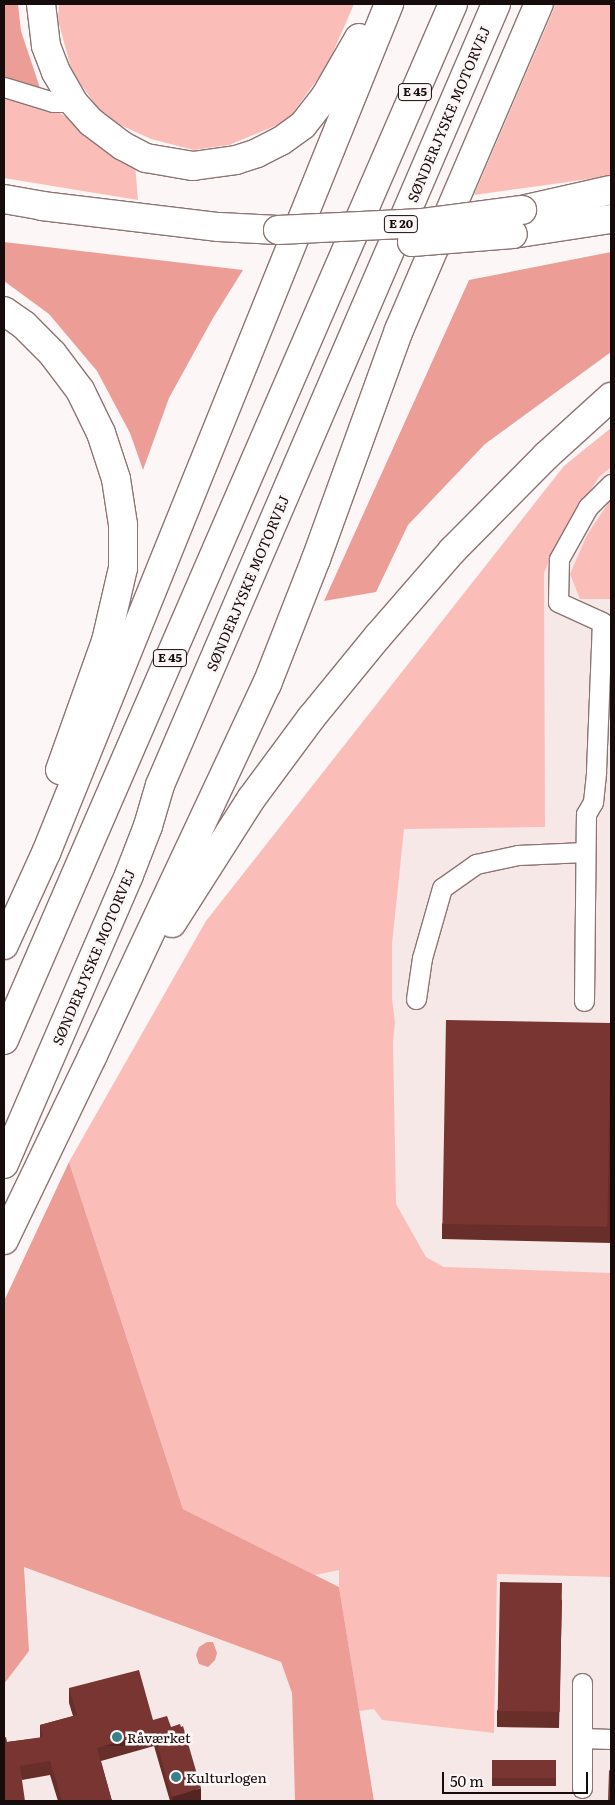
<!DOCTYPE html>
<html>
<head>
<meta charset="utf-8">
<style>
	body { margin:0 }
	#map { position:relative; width:615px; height:1805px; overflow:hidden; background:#fcf6f6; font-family:Literata,serif }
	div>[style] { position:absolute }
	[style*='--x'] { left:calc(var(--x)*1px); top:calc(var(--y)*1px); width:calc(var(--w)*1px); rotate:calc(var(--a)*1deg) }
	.built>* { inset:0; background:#f6e8e7 }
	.green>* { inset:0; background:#fbbdb7 }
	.forest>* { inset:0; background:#ec9e96 }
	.water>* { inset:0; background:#e79a92 }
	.roads { filter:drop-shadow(1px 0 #8c7572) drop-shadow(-1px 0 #8c7572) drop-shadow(0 1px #8c7572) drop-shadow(0 -1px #8c7572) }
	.minor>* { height:19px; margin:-9.5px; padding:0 9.5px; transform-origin:9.5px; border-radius:9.5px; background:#fff }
	.highway>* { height:28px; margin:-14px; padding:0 14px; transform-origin:14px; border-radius:14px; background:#fff }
	.bridges { filter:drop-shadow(1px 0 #8c7572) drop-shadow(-1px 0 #8c7572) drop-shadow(0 1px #8c7572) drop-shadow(0 -1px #8c7572) }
	.highway-bridge>* { height:28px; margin:-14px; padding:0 14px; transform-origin:14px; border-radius:14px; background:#fff }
	.wall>* { inset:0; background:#672e2a; transform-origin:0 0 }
	.shaded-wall>* { inset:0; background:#542522; transform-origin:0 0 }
	.building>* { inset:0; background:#783531; transform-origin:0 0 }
	.dots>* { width:14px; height:14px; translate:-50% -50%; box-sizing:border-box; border:2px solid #fcf6f6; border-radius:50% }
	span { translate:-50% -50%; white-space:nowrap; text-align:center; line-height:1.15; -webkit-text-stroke:5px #fcf6f6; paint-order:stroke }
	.shield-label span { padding:1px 4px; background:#fcf6f6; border:1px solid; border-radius:4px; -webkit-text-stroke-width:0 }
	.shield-label { font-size:12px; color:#150c0b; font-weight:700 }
	.street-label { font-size:14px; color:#150c0b }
	.poi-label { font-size:14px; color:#150c0b }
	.left { translate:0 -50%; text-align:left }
	.frame { position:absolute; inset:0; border:5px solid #150c0b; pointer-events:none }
	.scale { position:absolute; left:442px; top:1772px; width:146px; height:22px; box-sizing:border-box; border:2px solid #150c0b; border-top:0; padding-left:6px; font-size:15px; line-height:18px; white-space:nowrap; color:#150c0b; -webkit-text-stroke:4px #fcf6f6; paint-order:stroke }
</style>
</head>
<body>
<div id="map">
	<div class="built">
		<i style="clip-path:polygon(611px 428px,611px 1801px,374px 1801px,339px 1587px,183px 1509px,69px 1162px,206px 921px,564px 466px)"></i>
		<i style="clip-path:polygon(24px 1567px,281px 1662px,292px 1693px,295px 1801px,4px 1801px,4px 1684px,29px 1651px)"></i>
	</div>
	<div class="green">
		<i style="clip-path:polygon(59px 4px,354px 4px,327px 66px,287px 121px,229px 145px,194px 150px,151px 139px,105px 118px,72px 72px,58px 20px)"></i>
		<i style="clip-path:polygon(556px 4px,611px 4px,611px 176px,474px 195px)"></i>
		<i style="clip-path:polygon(4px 95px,57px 111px,135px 164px,138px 200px,4px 178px)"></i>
		<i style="clip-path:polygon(611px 428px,611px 467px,599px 477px,556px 545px,544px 573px,545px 827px,404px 829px,392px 944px,392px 999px,395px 1022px,393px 1042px,396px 1204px,426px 1257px,444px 1267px,611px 1273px,611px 1577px,497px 1574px,494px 1733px,382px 1720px,374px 1709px,359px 1711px,339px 1587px,339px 1570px,315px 1575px,183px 1509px,69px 1162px,206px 921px,564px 466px)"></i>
		<i style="clip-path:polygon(611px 499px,611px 599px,580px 599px,570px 574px,587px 535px)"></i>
	</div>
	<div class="forest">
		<i style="clip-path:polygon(4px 4px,18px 4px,21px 31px,40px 88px,4px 81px)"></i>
		<i style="clip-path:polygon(4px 242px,243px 270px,213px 318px,169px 398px,143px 470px,130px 433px,97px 371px,49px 314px,4px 281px)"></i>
		<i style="clip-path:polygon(611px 252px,611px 352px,485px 444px,408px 525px,376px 592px,324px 601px,469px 280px)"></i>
		<i style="clip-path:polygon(69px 1162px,183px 1509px,339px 1587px,374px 1801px,295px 1801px,292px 1693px,281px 1662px,24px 1567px,29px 1651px,4px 1684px,4px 1301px)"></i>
	</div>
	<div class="water">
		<i style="clip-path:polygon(207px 1642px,213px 1642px,217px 1653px,215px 1660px,208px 1667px,199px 1664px,196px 1655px,199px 1647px)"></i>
	</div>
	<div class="roads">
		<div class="minor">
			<i style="--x:4;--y:87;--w:51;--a:17"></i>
			<i style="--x:53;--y:102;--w:20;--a:0"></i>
			<i style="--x:416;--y:999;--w:41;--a:-81.7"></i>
			<i style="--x:422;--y:958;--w:73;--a:-74.1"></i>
			<i style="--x:442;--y:888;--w:42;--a:-35.2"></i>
			<i style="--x:476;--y:864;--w:43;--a:-12.1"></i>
			<i style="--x:518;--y:855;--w:67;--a:-2.6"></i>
			<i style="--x:584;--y:1001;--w:187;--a:-89.4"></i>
			<i style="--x:586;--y:814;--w:14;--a:-60"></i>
			<i style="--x:593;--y:802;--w:31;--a:-84"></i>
			<i style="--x:596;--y:771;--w:149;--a:-87.7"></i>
			<i style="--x:602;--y:622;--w:48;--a:-155.6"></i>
			<i style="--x:558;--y:602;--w:43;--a:-88.7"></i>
			<i style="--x:559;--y:559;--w:60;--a:-60.9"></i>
			<i style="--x:588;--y:507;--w:33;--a:-45"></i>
			<i style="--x:582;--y:1738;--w:29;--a:2"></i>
			<i style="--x:582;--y:1788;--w:105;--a:-90"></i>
		</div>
		<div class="highway">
			<i style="--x:41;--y:4;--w:42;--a:83.2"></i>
			<i style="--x:46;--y:46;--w:28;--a:69"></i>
			<i style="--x:56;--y:72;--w:34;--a:60"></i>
			<i style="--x:73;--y:102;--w:27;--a:48"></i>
			<i style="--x:91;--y:122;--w:40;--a:37"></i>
			<i style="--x:123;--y:146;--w:26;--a:28"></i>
			<i style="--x:146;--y:158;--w:48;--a:9.7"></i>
			<i style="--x:193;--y:166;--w:43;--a:-7.9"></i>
			<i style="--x:236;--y:160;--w:22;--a:-18"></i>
			<i style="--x:257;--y:153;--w:27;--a:-27"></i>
			<i style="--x:281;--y:141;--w:27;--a:-36"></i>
			<i style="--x:303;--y:125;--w:36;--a:-52"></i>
			<i style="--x:325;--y:97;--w:68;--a:-60"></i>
			<i style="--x:4;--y:199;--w:39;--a:10"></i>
			<i style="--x:42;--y:206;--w:178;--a:6.8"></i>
			<i style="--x:219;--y:227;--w:59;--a:2.9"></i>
			<i style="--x:522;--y:210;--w:91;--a:-12.7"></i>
			<i style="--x:513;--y:234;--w:99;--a:-8.7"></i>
			<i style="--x:4;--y:311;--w:24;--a:35"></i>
			<i style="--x:24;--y:325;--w:40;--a:45"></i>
			<i style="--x:52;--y:353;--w:46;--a:52.9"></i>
			<i style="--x:80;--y:390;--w:48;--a:64"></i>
			<i style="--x:101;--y:433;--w:48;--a:71.9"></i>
			<i style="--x:116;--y:479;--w:47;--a:81.3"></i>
			<i style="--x:123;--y:525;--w:43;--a:90"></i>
			<i style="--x:123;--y:568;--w:75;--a:103.1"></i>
			<i style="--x:106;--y:641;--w:137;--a:109.6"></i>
			<i style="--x:172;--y:923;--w:147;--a:-57.5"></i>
			<i style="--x:251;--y:799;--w:101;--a:-53.5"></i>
			<i style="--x:311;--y:718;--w:107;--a:-50.7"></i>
			<i style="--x:379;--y:635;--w:113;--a:-49"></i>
			<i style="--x:453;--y:550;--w:132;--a:-45.3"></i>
			<i style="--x:546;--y:456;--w:88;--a:-42.2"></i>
			<i style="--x:4;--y:945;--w:101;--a:-65.5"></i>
			<i style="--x:46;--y:853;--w:916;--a:-68"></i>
			<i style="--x:4;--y:1040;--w:1129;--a:-66.57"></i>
			<i style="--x:4;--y:1164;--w:315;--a:-66.6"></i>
			<i style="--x:129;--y:875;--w:53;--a:-68.8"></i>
			<i style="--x:148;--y:826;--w:43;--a:-73.7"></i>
			<i style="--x:160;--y:785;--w:850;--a:-66.72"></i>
			<i style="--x:4;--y:1240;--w:205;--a:-64.3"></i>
			<i style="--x:93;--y:1055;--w:410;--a:-64.9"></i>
			<i style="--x:267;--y:684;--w:134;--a:-68.6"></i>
			<i style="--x:316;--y:559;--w:244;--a:-70.1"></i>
			<i style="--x:399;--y:330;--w:355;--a:-66.8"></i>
		</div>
	</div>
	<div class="bridges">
		<div class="highway-bridge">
			<i style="--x:278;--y:230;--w:145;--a:-2.8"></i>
			<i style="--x:423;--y:223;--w:100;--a:-7.5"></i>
			<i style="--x:412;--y:242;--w:101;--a:-4.5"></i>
		</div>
	</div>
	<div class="wall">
		<i style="clip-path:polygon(611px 1024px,611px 1243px,442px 1239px,442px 1224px)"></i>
		<i style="clip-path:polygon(562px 1599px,559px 1728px,497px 1727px,497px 1711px)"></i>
		<i style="clip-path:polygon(69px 1688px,171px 1727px,201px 1801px,170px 1801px,154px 1746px,101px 1761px,112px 1801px,58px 1801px,50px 1775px,22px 1780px,7px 1742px,40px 1738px,40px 1725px,73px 1716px,69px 1703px)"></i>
		<i style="left:556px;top:1760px;width:26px;height:64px;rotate:90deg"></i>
	</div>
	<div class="shaded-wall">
		<i style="left:154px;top:1732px;width:14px;height:59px;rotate:90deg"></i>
		<i style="clip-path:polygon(201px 1788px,201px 1801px,172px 1801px,172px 1797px)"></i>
	</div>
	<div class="building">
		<i style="left:446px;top:1020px;width:165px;height:204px;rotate:1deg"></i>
		<i style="left:500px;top:1582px;width:62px;height:129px;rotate:1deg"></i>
		<i style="clip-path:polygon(139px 1670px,153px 1720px,167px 1716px,171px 1727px,180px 1724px,181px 1727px,183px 1726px,201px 1788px,172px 1797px,154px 1732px,97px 1748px,112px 1801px,62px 1801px,50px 1761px,20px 1766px,25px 1801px,4px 1801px,4px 1738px,6px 1737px,7px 1742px,43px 1737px,40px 1725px,77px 1715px,69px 1688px)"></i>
		<i style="left:556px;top:1760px;width:18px;height:64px;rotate:90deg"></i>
		<i style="clip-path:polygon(611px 1768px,611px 1801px,608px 1801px,609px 1771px)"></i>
	</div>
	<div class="dots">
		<i style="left:117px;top:1737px;background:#398189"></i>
		<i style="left:176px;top:1777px;background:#398189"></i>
	</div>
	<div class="shield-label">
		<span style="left:415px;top:92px">E 45</span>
		<span style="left:401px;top:224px">E 20</span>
		<span style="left:170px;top:658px">E 45</span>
	</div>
	<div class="street-label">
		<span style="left:448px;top:114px;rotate:-67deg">SØNDERJYSKE MOTORVEJ</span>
		<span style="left:247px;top:583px;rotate:-67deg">SØNDERJYSKE MOTORVEJ</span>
		<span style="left:93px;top:957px;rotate:-67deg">SØNDERJYSKE MOTORVEJ</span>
	</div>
	<div class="poi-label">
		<span class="left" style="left:127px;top:1737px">Råværket</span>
		<span class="left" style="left:186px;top:1777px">Kulturlogen</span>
	</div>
	<div class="frame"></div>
	<div class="scale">50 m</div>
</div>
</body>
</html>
